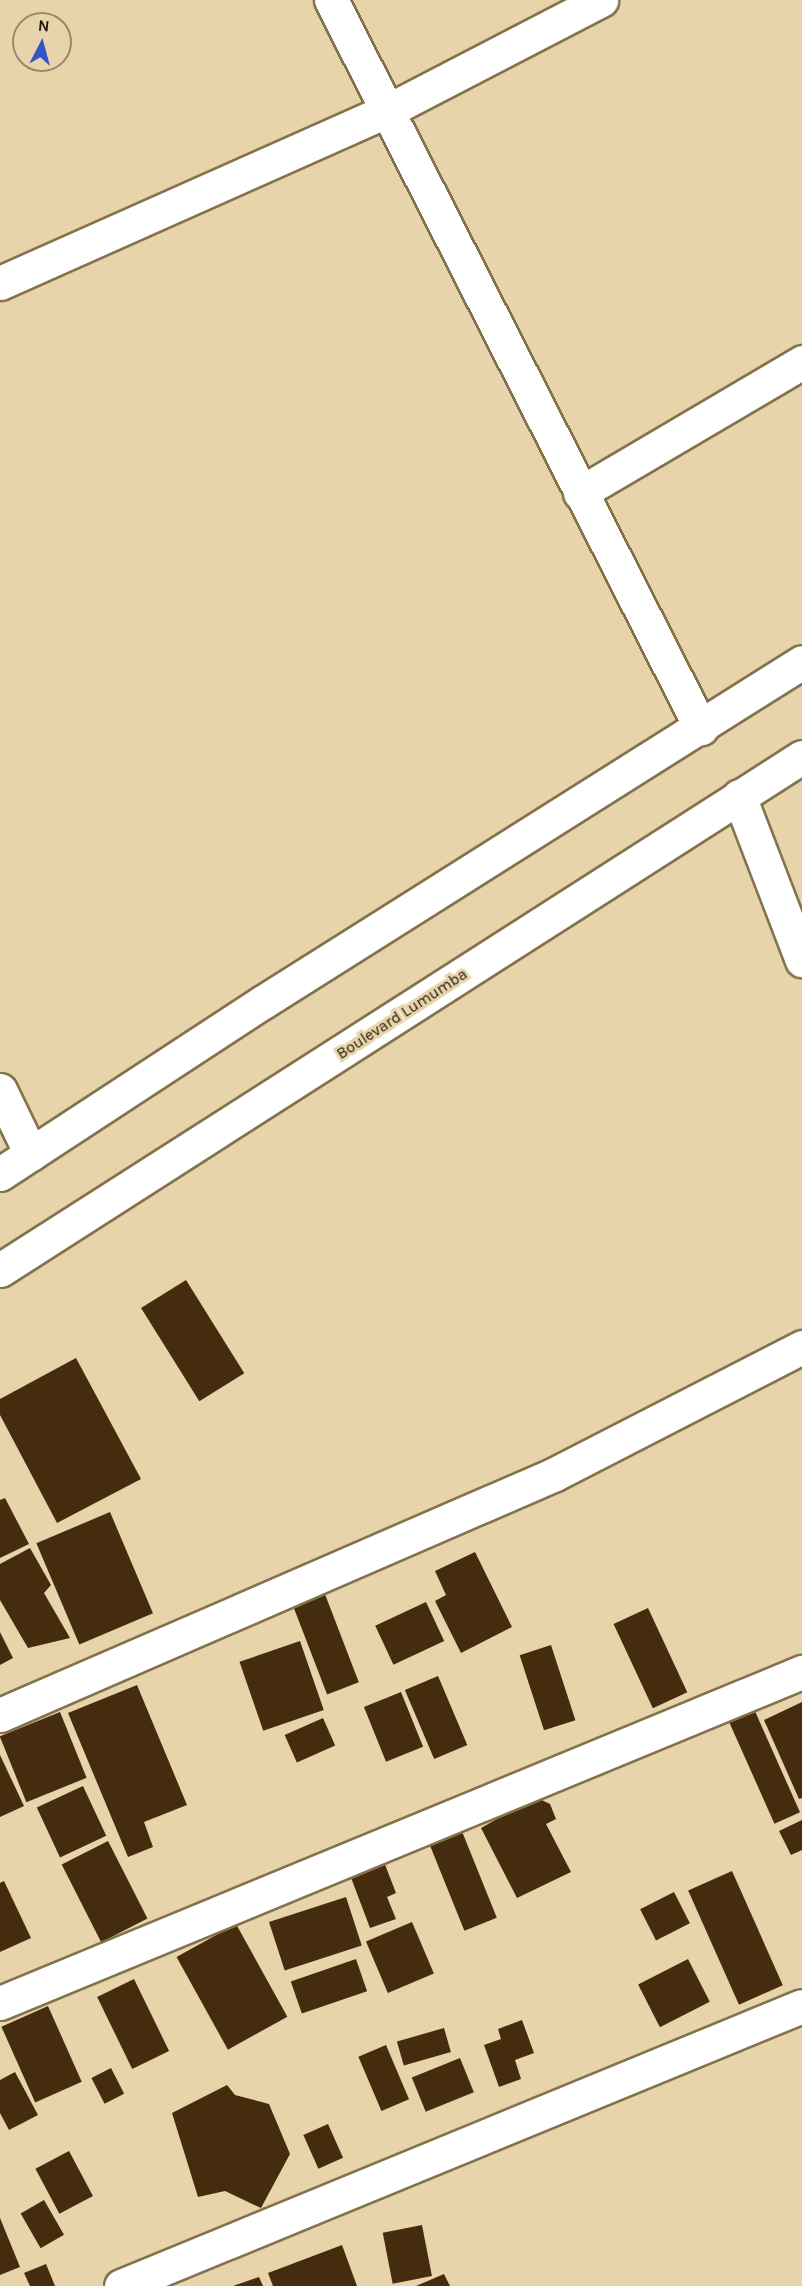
<!DOCTYPE html>
<html>
<head>
<meta charset="utf-8">
<style>
	body { margin:0 }
	#map { position:relative; width:802px; height:2286px; overflow:hidden; background:#e7d4ab; font-family:Karla,sans-serif }
	div>[style] { position:absolute }
	[style*='--x'] { left:calc(var(--x)*1px); top:calc(var(--y)*1px); width:calc(var(--w)*1px); rotate:calc(var(--a)*1deg) }
	.building>* { inset:0; background:#462c0e; transform-origin:0 0 }
	.roads { filter:drop-shadow(2px 0 #83724c) drop-shadow(-2px 0 #83724c) drop-shadow(0 2px #83724c) drop-shadow(0 -2px #83724c) }
	.minor>* { height:33px; margin:-16.5px; padding:0 16.5px; transform-origin:16.5px; border-radius:16.5px; background:#fff }
	.highway>* { height:33px; margin:-16.5px; padding:0 16.5px; transform-origin:16.5px; border-radius:16.5px; background:#fff }
	span { translate:-50% -50%; white-space:nowrap; text-align:center; line-height:1.15; -webkit-text-stroke:6px #e7d4ab; paint-order:stroke }
	.street-label { font-size:16px; color:#211a0a }
	.north { position:absolute; left:12px; top:12px; width:60px; height:60px; box-sizing:border-box; background:#e7d4ab; border:2px solid #988a6b; border-radius:50%; rotate:6deg; font-size:16px; font-weight:700; line-height:24px; text-align:center; color:#211a0a }
	.north::after { content:''; display:block; margin:auto; width:21px; height:27px; background:#3357c7; clip-path:polygon(50% 0,100% 100%,50% 72%,0 100%) }
</style>
</head>
<body>
<div id="map">
	<div class="building">
		<i style="left:186px;top:1280px;width:110px;height:53px;rotate:58deg"></i>
		<i style="clip-path:polygon(76px 1358px,141px 1479px,57px 1523px,0 1415px,0 1399px)"></i>
		<i style="clip-path:polygon(5px 1498px,29px 1544px,0 1558px,0 1500px)"></i>
		<i style="left:110px;top:1512px;width:110px;height:80px;rotate:67deg"></i>
		<i style="clip-path:polygon(30px 1548px,51px 1585px,44px 1593px,70px 1638px,28px 1648px,0 1600px,0 1564px)"></i>
		<i style="clip-path:polygon(475px 1552px,512px 1627px,461px 1653px,435px 1601px,446px 1595px,435px 1571px)"></i>
		<i style="left:323px;top:1589px;width:100px;height:34px;rotate:69deg"></i>
		<i style="left:426px;top:1602px;width:43px;height:56px;rotate:65deg"></i>
		<i style="left:648px;top:1608px;width:93px;height:38px;rotate:65deg"></i>
		<i style="clip-path:polygon(0 1632px,13px 1658px,0 1665px)"></i>
		<i style="left:300px;top:1641px;width:73px;height:64px;rotate:71deg"></i>
		<i style="left:551px;top:1645px;width:79px;height:33px;rotate:72deg"></i>
		<i style="left:438px;top:1676px;width:75px;height:36px;rotate:67deg"></i>
		<i style="clip-path:polygon(137px 1685px,187px 1805px,144px 1822px,153px 1847px,128px 1857px,68px 1713px)"></i>
		<i style="left:401px;top:1692px;width:59px;height:40px;rotate:68deg"></i>
		<i style="left:750px;top:1700px;width:123px;height:28px;rotate:66deg"></i>
		<i style="clip-path:polygon(802px 1702px,802px 1798px,799px 1799px,764px 1720px)"></i>
		<i style="left:60px;top:1712px;width:71px;height:65px;rotate:68deg"></i>
		<i style="left:323px;top:1718px;width:30px;height:42px;rotate:66deg"></i>
		<i style="clip-path:polygon(0 1755px,24px 1806px,0 1817px)"></i>
		<i style="left:83px;top:1786px;width:55px;height:51px;rotate:65deg"></i>
		<i style="clip-path:polygon(527px 1793px,550px 1804px,556px 1819px,546px 1824px,571px 1872px,517px 1898px,481px 1828px,504px 1815px,497px 1801px)"></i>
		<i style="clip-path:polygon(802px 1820px,802px 1850px,791px 1855px,779px 1831px)"></i>
		<i style="left:459px;top:1824px;width:101px;height:35px;rotate:68deg"></i>
		<i style="left:108px;top:1841px;width:87px;height:52px;rotate:63deg"></i>
		<i style="clip-path:polygon(384px 1862px,396px 1893px,387px 1897px,396px 1919px,370px 1928px,350px 1875px)"></i>
		<i style="left:732px;top:1871px;width:125px;height:48px;rotate:66deg"></i>
		<i style="clip-path:polygon(4px 1881px,31px 1938px,0 1952px,0 1883px)"></i>
		<i style="left:674px;top:1892px;width:35px;height:38px;rotate:63deg"></i>
		<i style="left:346px;top:1897px;width:51px;height:81px;rotate:72deg"></i>
		<i style="left:412px;top:1922px;width:56px;height:50px;rotate:67deg"></i>
		<i style="left:236px;top:1924px;width:106px;height:68px;rotate:61deg"></i>
		<i style="left:356px;top:1959px;width:34px;height:69px;rotate:71deg"></i>
		<i style="left:688px;top:1959px;width:48px;height:56px;rotate:63deg"></i>
		<i style="left:134px;top:1979px;width:80px;height:41px;rotate:64deg"></i>
		<i style="left:48px;top:2006px;width:83px;height:51px;rotate:66deg"></i>
		<i style="clip-path:polygon(522px 2020px,534px 2053px,515px 2060px,521px 2079px,499px 2087px,484px 2045px,501px 2039px,498px 2029px)"></i>
		<i style="left:444px;top:2028px;width:25px;height:49px;rotate:74deg"></i>
		<i style="left:386px;top:2045px;width:59px;height:30px;rotate:67deg"></i>
		<i style="left:460px;top:2058px;width:37px;height:52px;rotate:68deg"></i>
		<i style="left:111px;top:2068px;width:29px;height:22px;rotate:63deg"></i>
		<i style="clip-path:polygon(15px 2072px,38px 2115px,9px 2130px,0 2113px,0 2080px)"></i>
		<i style="clip-path:polygon(227px 2085px,235px 2095px,269px 2104px,290px 2154px,261px 2208px,225px 2191px,198px 2197px,172px 2113px)"></i>
		<i style="left:328px;top:2124px;width:37px;height:27px;rotate:66deg"></i>
		<i style="left:69px;top:2151px;width:51px;height:38px;rotate:62deg"></i>
		<i style="left:44px;top:2200px;width:40px;height:27px;rotate:60deg"></i>
		<i style="clip-path:polygon(0 2218px,20px 2267px,0 2275px)"></i>
		<i style="left:422px;top:2225px;width:52px;height:40px;rotate:79deg"></i>
		<i style="clip-path:polygon(342px 2245px,357px 2286px,273px 2286px,268px 2273px)"></i>
		<i style="clip-path:polygon(46px 2264px,55px 2286px,30px 2286px,24px 2273px)"></i>
		<i style="clip-path:polygon(444px 2274px,450px 2286px,416px 2286px)"></i>
		<i style="clip-path:polygon(259px 2277px,263px 2286px,233px 2286px)"></i>
	</div>
	<div class="roads">
		<div class="minor">
			<i style="--x:331;--y:0;--w:817;--a:63.06"></i>
			<i style="--x:0;--y:283;--w:426;--a:-24"></i>
			<i style="--x:389;--y:110;--w:239;--a:-27.4"></i>
			<i style="--x:580;--y:493;--w:258;--a:-30.5"></i>
			<i style="--x:739;--y:796;--w:176;--a:69"></i>
			<i style="--x:0;--y:1090;--w:71;--a:64.2"></i>
			<i style="--x:0;--y:1715;--w:605;--a:-23.47"></i>
			<i style="--x:555;--y:1474;--w:278;--a:-27.2"></i>
			<i style="--x:0;--y:2003;--w:868;--a:-22.43"></i>
			<i style="--x:121;--y:2286;--w:736;--a:-22.35"></i>
		</div>
		<div class="highway">
			<i style="--x:0;--y:1174;--w:314;--a:-33.2"></i>
			<i style="--x:263;--y:1002;--w:637;--a:-32.24"></i>
			<i style="--x:0;--y:1270;--w:952;--a:-32.61"></i>
		</div>
	</div>
	<div class="street-label">
		<span style="left:402px;top:1014px;rotate:-33deg">Boulevard Lumumba</span>
	</div>
	<div class="north">N</div>
</div>
</body>
</html>
